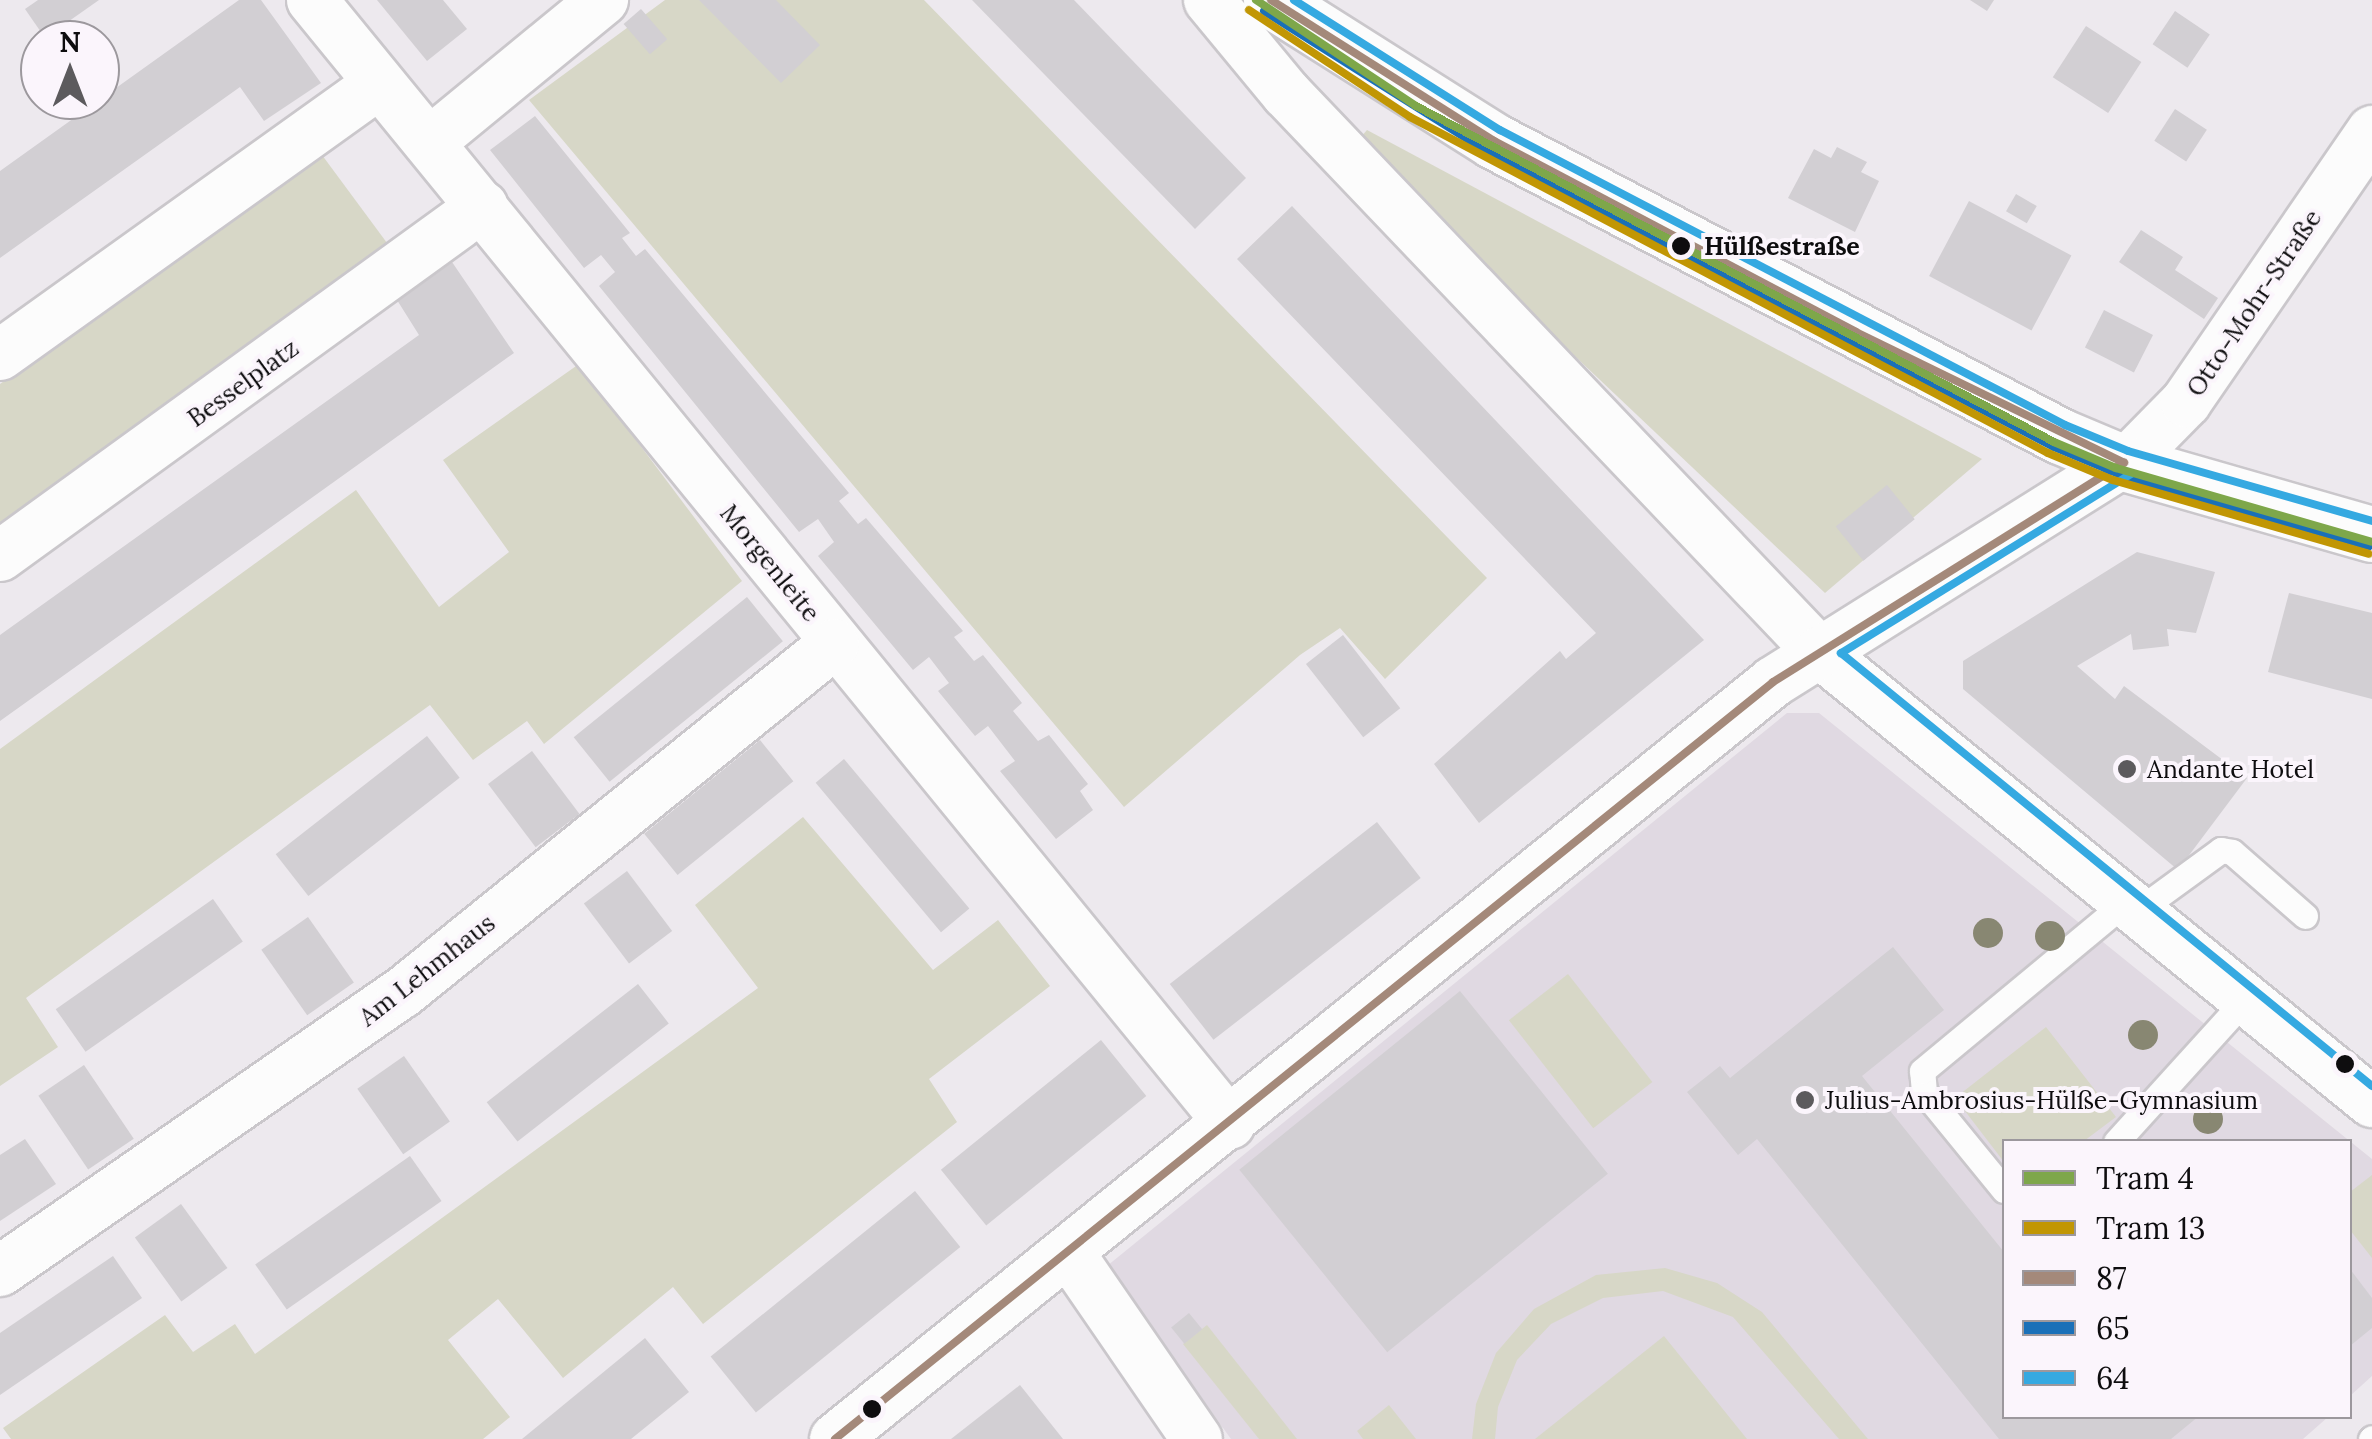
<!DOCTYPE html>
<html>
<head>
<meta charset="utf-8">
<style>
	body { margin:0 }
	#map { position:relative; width:2372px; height:1439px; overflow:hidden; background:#ede9ee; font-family:Lora,serif }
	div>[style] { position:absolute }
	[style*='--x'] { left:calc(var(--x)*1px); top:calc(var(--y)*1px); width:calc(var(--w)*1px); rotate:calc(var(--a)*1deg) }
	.built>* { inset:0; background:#e0d9e2 }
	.green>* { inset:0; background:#d7d7c7; transform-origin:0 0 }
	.building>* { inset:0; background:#d2cfd3; transform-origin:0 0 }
	.roads { filter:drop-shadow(2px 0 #cac7cb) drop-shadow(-2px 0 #cac7cb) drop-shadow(0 2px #cac7cb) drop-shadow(0 -2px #cac7cb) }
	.service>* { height:25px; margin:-12.5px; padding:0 12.5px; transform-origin:12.5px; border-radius:12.5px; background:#fcfcfc }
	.minor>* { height:50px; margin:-25px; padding:0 25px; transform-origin:25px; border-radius:25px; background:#fcfcfc }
	.tertiary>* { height:55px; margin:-27.5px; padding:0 27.5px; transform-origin:27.5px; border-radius:27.5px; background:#fcfcfc }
	.bus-1>* { height:8px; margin:-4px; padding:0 4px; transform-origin:4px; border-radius:4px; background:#a4897a }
	.bus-2>* { height:8px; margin:-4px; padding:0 4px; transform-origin:4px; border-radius:4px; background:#1a70b8 }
	.bus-3>* { height:8px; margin:-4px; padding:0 4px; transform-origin:4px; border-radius:4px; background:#35a9e1 }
	.tram-1>* { height:8px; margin:-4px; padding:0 4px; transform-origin:4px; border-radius:4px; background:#7ea74a }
	.tram-2>* { height:8px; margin:-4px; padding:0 4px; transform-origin:4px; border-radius:4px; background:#c19604 }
	.trees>* { width:30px; height:30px; margin:-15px; border-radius:50%; background:#888772 }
	.dots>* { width:28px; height:28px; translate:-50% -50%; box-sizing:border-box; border:5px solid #fbf5fc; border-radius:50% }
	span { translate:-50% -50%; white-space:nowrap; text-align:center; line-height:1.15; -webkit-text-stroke:8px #fbf5fc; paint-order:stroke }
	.stop-label { font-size:25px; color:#0e0d0f; font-weight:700 }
	.left { translate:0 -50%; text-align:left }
	.street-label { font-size:25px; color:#0e0d0f }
	.poi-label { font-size:25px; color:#0e0d0f }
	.legend { position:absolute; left:2002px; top:1139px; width:350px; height:280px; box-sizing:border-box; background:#fbf5fc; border:2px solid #9c989d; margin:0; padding:12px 18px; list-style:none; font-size:30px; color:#0e0d0f }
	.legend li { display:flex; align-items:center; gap:20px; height:50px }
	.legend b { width:50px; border:2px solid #9c989d }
	.north { position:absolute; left:20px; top:20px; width:100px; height:100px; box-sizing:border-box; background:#fbf5fc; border:2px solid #9c989d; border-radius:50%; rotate:0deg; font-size:28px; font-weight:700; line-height:40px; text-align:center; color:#0e0d0f }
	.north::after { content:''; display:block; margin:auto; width:35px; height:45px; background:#5c5a5d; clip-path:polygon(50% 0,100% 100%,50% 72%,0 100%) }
</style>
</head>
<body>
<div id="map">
	<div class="built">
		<i style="clip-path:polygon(1787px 713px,1819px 713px,2372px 1159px,2372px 1376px,2350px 1396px,2350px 1142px,2004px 1142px,2004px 1416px,2328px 1417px,2303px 1439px,1231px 1439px,1107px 1266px)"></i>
	</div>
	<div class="green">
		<i style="clip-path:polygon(665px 0,924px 0,1487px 578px,1385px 679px,1340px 628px,1300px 655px,1124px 807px,529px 100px)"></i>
		<i style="clip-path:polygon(1367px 130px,1982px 459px,1825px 593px,1353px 146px)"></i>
		<i style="clip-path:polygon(322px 155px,390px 247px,0 529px,0 384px)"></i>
		<i style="clip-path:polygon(579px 364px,742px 581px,544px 744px,527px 721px,473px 760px,430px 705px,26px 998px,58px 1047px,0 1086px,0 749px,356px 490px,439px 607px,509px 552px,443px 460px)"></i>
		<i style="clip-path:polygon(803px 817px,933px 970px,998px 920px,1050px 986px,929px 1079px,957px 1122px,703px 1324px,673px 1287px,563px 1378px,498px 1299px,448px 1340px,510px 1417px,483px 1439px,11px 1439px,3px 1428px,165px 1315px,193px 1352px,235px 1324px,255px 1354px,758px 988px,695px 905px)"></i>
		<i style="left:1568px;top:974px;width:137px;height:75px;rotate:52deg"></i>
		<i style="clip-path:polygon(2046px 1027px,2116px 1117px,2084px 1141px,2004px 1142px,2004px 1162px,1955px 1098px)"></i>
		<i style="clip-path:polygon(2372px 1175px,2372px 1258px,2350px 1230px,2350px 1192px)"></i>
		<i style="clip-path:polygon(1665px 1268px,1717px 1283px,1762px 1312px,1868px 1439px,1839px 1439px,1733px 1317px,1663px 1291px,1603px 1298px,1551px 1324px,1517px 1360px,1498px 1407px,1495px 1439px,1472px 1439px,1476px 1404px,1496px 1353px,1534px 1309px,1596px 1275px)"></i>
		<i style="clip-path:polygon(1207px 1325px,1297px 1439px,1259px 1439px,1183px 1344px)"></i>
		<i style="clip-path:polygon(1664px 1336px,1747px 1439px,1535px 1439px)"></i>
		<i style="clip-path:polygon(1389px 1405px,1416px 1439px,1363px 1439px,1357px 1431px)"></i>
	</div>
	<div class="building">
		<i style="clip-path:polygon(38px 0,99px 0,45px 38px,25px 9px)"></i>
		<i style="clip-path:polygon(239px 0,261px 0,321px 83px,264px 121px,240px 87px,0 258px,0 171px)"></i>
		<i style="clip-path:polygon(377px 0,443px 0,467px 29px,427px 61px)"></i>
		<i style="clip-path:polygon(699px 0,776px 0,820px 45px,781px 83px)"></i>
		<i style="clip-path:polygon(972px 0,1074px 0,1246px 178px,1195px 229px)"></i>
		<i style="clip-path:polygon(1970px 0,1994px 0,1987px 11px)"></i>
		<i style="left:641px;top:9px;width:40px;height:23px;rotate:49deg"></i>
		<i style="left:2175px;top:11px;width:42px;height:40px;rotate:34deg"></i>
		<i style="left:2086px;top:26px;width:66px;height:61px;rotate:33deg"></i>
		<i style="left:2175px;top:109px;width:38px;height:38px;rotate:33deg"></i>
		<i style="clip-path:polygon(535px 116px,630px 233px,622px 238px,636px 256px,645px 249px,849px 493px,839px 501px,858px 524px,866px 518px,963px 631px,954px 637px,974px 661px,983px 655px,1022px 703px,1013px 711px,1038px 741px,1049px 735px,1088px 784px,1080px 791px,1093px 810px,1056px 839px,1000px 771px,1015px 761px,988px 726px,975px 736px,938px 691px,949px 683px,929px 657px,913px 670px,818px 556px,834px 542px,818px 519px,799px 532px,599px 286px,615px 272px,601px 255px,584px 268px,490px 150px)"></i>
		<i style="clip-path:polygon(1837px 147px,1867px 162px,1861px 172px,1879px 181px,1855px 232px,1788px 198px,1814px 149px,1831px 158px)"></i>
		<i style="left:2016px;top:194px;width:24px;height:20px;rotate:30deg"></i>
		<i style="left:1969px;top:201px;width:116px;height:85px;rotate:28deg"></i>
		<i style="clip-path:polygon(1292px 206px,1704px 640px,1479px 823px,1434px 764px,1560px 651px,1566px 659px,1596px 633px,1237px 259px)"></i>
		<i style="clip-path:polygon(2141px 230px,2183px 257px,2175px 270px,2218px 298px,2204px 319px,2119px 262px)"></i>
		<i style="clip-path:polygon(452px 262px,514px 353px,0 721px,0 635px,419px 335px,397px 300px)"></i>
		<i style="left:2104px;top:310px;width:55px;height:42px;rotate:27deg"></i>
		<i style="left:1887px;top:485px;width:44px;height:66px;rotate:51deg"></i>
		<i style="clip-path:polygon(2137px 552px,2215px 572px,2196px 633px,2167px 629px,2169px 646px,2133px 650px,2131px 634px,2077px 666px,2115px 699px,2124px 686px,2247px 778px,2178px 870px,1963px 689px,1963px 661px)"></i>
		<i style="clip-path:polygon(2289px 593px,2372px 613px,2372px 699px,2268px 672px)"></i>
		<i style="left:747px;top:597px;width:57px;height:223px;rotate:51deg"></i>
		<i style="left:1343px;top:635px;width:93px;height:47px;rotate:52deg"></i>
		<i style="left:427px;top:736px;width:53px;height:192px;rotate:52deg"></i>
		<i style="left:760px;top:740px;width:53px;height:149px;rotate:51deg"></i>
		<i style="left:532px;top:751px;width:79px;height:55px;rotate:53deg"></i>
		<i style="left:844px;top:759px;width:195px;height:37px;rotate:50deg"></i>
		<i style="left:1377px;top:822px;width:71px;height:263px;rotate:52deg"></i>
		<i style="left:627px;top:871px;width:75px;height:54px;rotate:53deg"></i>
		<i style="left:213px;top:899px;width:52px;height:192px;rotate:55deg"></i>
		<i style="left:308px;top:917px;width:80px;height:57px;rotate:55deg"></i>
		<i style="clip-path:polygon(1893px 947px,1944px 1010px,1862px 1076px,2004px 1252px,2004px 1416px,2199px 1416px,2171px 1439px,1999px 1439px,1757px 1139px,1738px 1155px,1687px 1092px,1720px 1066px,1730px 1078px)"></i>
		<i style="left:638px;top:984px;width:50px;height:192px;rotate:52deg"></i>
		<i style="left:1460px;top:991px;width:235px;height:284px;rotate:51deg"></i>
		<i style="left:1101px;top:1040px;width:72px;height:206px;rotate:51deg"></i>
		<i style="left:404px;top:1056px;width:80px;height:57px;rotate:55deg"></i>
		<i style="left:84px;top:1065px;width:89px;height:55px;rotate:56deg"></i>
		<i style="clip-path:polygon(25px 1139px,56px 1184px,0 1221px,0 1155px)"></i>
		<i style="left:410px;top:1156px;width:55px;height:189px;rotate:55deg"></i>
		<i style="left:915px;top:1191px;width:72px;height:263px;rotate:51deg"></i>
		<i style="left:181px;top:1204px;width:79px;height:57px;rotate:54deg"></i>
		<i style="clip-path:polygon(113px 1256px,142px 1298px,0 1395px,0 1333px)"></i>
		<i style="clip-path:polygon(2350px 1269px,2372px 1298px,2372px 1328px,2350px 1346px)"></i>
		<i style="left:1189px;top:1313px;width:21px;height:23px;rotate:51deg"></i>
		<i style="clip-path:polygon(645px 1338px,689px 1392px,631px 1439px,522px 1439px)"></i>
		<i style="clip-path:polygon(1020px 1385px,1063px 1439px,951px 1439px)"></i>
	</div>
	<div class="roads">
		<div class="service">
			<i style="--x:2136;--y:912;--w:105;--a:-36.1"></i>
			<i style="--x:2221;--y:850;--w:11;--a:10"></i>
			<i style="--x:2232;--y:852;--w:97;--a:41.2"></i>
			<i style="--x:2116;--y:1142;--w:190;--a:-47.8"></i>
			<i style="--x:2004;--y:1190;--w:127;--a:-129.2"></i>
			<i style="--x:1924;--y:1092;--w:21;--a:-95"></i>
			<i style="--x:1922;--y:1071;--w:263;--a:-39.7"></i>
			<i style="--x:2371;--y:1439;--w:1;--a:-45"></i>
		</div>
		<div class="minor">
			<i style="--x:312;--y:0;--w:1451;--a:50.76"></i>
			<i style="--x:1209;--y:0;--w:121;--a:50.4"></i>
			<i style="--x:1286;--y:93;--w:772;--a:46.36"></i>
			<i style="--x:1819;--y:652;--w:713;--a:39.14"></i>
			<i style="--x:430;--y:142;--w:224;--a:-39.4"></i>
			<i style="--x:0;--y:355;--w:466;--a:-35.6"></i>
			<i style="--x:0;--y:556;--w:596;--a:-35.93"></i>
			<i style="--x:1069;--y:1253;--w:226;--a:55.5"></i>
			<i style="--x:0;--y:1271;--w:489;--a:-34.7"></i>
			<i style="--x:402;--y:993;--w:555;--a:-38.93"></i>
			<i style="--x:835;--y:1439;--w:1205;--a:-38.9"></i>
			<i style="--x:1773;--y:682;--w:424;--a:-32.1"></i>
			<i style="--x:2132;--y:457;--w:77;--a:-45.5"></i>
			<i style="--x:2186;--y:402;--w:329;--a:-55.5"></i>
		</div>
		<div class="tertiary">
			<i style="--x:1271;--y:0;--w:264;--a:32.3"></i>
			<i style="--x:1494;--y:141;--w:638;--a:27.53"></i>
			<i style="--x:2060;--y:436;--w:69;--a:22.9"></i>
			<i style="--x:2124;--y:463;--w:258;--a:16"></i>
		</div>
	</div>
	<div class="bus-1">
		<i style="--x:1271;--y:0;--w:264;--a:32.3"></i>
		<i style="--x:1494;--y:141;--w:409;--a:27.8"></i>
		<i style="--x:1856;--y:332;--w:298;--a:26"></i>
		<i style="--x:835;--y:1439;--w:1205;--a:-38.9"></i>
		<i style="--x:1773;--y:682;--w:414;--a:-32"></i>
	</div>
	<div class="bus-2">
		<i style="--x:1264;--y:11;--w:265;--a:32.2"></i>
		<i style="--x:1488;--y:152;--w:638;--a:27.53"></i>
		<i style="--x:2054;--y:447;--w:73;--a:22.7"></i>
		<i style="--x:2121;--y:475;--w:258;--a:16"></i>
	</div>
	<div class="bus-3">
		<i style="--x:1294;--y:0;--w:244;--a:32.3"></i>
		<i style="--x:1500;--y:130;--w:637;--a:27.57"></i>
		<i style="--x:2065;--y:425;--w:68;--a:22.4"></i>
		<i style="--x:2128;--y:451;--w:254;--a:16"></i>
		<i style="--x:2131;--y:474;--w:341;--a:148.3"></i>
		<i style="--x:1841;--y:653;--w:685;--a:39.2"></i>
	</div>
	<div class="tram-1">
		<i style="--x:1256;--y:0;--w:192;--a:33.5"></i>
		<i style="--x:1416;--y:106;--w:721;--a:27.77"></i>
		<i style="--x:2054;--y:442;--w:67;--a:22.8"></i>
		<i style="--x:2116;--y:468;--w:266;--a:16.1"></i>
	</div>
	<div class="tram-2">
		<i style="--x:1249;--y:10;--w:193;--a:33.6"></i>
		<i style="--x:1410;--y:117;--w:721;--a:27.77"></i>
		<i style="--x:2048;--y:453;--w:70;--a:22.6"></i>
		<i style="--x:2113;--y:480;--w:266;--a:16.1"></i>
	</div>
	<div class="trees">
		<i style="left:1988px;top:933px"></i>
		<i style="left:2050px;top:936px"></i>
		<i style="left:2143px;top:1035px"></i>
		<i style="left:2208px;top:1119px"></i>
	</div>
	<div class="dots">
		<i style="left:1681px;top:246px;background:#0e0d0f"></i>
		<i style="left:2127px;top:769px;background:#5c5a5d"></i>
		<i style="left:2345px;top:1064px;background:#0e0d0f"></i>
		<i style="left:1805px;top:1100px;background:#5c5a5d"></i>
		<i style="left:872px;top:1409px;background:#0e0d0f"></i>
	</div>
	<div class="stop-label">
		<span class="left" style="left:1704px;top:246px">Hülßestraße</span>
	</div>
	<div class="street-label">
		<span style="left:2254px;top:303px;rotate:-56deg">Otto-Mohr-Straße</span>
		<span style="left:243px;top:383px;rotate:-36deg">Besselplatz</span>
		<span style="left:770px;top:563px;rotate:51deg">Morgenleite</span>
		<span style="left:427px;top:970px;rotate:-38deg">Am Lehmhaus</span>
	</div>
	<div class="poi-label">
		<span class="left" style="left:2147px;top:769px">Andante Hotel</span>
		<span class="left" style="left:1825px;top:1100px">Julius-Ambrosius-Hülße-Gymnasium</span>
	</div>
	<ul class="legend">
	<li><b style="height:12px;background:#7ea74a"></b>Tram 4</li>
	<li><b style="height:12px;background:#c19604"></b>Tram 13</li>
	<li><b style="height:12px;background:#a4897a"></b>87</li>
	<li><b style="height:12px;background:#1a70b8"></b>65</li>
	<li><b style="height:12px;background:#35a9e1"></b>64</li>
	</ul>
	<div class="north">N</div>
</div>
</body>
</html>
